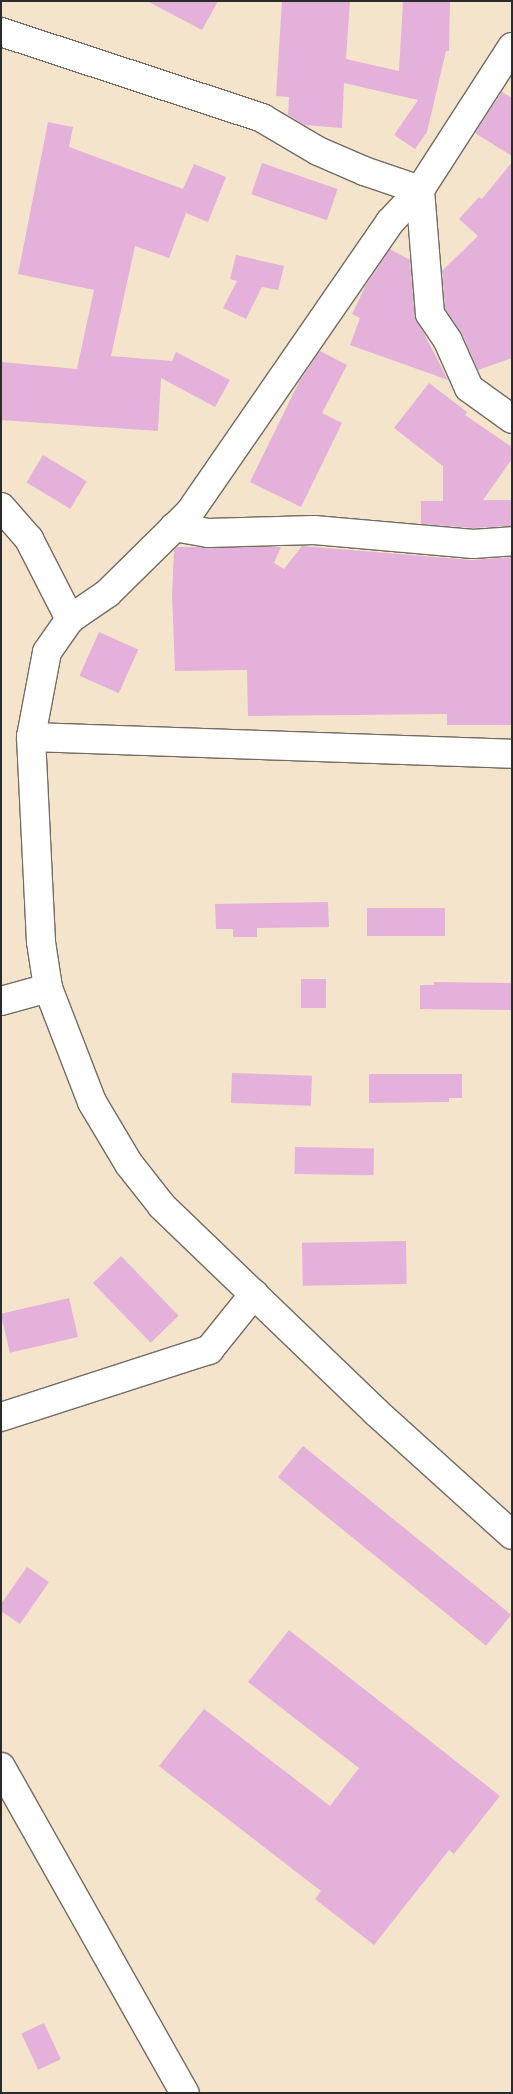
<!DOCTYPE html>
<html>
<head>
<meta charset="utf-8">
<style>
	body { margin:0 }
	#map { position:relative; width:513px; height:2094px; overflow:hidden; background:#f5e4cc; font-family:Cardo,serif }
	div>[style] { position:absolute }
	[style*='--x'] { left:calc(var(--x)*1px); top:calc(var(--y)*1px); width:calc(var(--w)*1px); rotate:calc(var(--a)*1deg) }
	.building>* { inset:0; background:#e3b1da; transform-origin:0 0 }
	.roads { filter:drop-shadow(1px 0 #726c63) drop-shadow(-1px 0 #726c63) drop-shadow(0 1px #726c63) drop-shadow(0 -1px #726c63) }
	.minor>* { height:28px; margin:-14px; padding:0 14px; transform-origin:14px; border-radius:14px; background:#fff }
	span { translate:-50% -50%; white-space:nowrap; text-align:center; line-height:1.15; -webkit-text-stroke:4px #fdfcf7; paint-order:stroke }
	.frame { position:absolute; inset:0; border:2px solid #2b2b2b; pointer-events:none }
</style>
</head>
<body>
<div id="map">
	<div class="building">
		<i style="clip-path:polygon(147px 1px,218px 1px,202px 30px)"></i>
		<i style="clip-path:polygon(282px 1px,350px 1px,346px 59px,399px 71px,403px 1px,450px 1px,449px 51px,446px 51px,427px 132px,415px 149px,394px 135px,418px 100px,344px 83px,342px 128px,305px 125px,288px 115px,289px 97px,276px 96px)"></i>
		<i style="clip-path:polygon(502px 92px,512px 98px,512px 156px,475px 133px)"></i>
		<i style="clip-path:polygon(48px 122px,73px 127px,69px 147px,183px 189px,194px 164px,226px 177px,208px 222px,186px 213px,169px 258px,135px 246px,111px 356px,172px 361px,176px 352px,230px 380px,215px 407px,161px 378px,158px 431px,1px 420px,1px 362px,77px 369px,94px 290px,18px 274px)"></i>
		<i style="clip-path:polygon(512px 162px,512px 358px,478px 370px,462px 334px,445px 309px,442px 271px,478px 236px,459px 219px,479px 197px,482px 199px)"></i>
		<i style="left:262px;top:163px;width:80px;height:33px;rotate:19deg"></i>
		<i style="clip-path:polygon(390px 249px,410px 260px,415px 316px,448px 380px,350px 345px,360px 318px,352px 314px,366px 285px)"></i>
		<i style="clip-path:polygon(236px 255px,284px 266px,278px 290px,262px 287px,246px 319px,223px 308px,237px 281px,230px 279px)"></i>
		<i style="clip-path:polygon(320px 351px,347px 365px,322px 413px,342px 423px,301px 507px,250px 482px,299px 382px)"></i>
		<i style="clip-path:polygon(429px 383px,467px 412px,465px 415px,512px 447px,512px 459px,483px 500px,512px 500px,512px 526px,473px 528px,421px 524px,421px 501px,443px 501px,443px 466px,394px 428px)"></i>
		<i style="left:43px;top:455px;width:51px;height:32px;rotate:31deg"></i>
		<i style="clip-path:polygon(302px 546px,472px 560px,512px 557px,512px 725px,447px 725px,447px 714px,248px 716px,247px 670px,175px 671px,172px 595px,174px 550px,177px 547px,281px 547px,274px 563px,284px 569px)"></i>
		<i style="left:99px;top:632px;width:43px;height:48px;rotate:24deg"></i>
		<i style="clip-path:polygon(328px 902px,329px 927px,257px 928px,257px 937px,233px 937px,233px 929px,216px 929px,215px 904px)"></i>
		<i style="left:367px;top:908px;width:78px;height:28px"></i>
		<i style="left:326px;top:979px;width:29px;height:25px;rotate:90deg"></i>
		<i style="clip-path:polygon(434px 982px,512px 983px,512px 1010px,420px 1009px,420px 985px,434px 985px)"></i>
		<i style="left:232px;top:1073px;width:80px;height:30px;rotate:2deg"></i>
		<i style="clip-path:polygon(369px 1074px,462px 1074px,462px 1098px,449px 1098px,449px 1102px,369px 1103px)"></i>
		<i style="left:295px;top:1147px;width:79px;height:27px;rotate:1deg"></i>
		<i style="left:406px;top:1241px;width:43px;height:104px;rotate:89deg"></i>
		<i style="left:121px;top:1256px;width:83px;height:39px;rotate:46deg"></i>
		<i style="left:69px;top:1298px;width:40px;height:70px;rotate:77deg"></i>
		<i style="left:303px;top:1446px;width:268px;height:40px;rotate:39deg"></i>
		<i style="clip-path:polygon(27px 1567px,49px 1582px,20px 1624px,1px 1611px,1px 1604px)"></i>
		<i style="clip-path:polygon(289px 1630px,500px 1796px,454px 1854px,449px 1850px,374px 1945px,315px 1899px,321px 1891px,159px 1766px,204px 1709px,330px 1806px,359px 1768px,248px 1682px)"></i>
		<i style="left:44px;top:2023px;width:40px;height:25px;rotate:65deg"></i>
	</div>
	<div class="roads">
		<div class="minor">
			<i style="--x:1;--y:32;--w:275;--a:18.2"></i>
			<i style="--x:262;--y:118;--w:65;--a:30.5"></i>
			<i style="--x:318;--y:151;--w:50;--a:23.5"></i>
			<i style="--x:364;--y:171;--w:59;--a:18.7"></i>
			<i style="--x:420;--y:190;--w:124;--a:85.4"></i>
			<i style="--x:430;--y:314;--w:32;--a:56"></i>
			<i style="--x:448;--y:341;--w:51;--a:65.9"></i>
			<i style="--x:469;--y:388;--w:53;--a:35.8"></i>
			<i style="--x:512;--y:47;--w:170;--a:122.8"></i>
			<i style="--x:420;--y:190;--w:44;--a:133.2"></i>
			<i style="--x:390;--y:222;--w:354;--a:124.6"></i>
			<i style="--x:189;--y:513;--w:114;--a:135.4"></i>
			<i style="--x:108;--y:593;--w:46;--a:145.6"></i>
			<i style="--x:70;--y:619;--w:40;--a:124.9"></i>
			<i style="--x:47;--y:652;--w:86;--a:100.7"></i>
			<i style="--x:31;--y:737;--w:205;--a:87.2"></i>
			<i style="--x:41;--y:942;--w:47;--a:81.3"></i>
			<i style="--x:48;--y:988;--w:122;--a:68.9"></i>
			<i style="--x:92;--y:1102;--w:72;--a:59.2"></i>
			<i style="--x:129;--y:1164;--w:53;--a:51.8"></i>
			<i style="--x:162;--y:1206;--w:297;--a:43.9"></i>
			<i style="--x:376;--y:1412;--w:183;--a:42.1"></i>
			<i style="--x:1;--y:507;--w:43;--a:48.8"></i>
			<i style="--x:29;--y:539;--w:90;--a:62.9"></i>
			<i style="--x:174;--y:527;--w:35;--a:10"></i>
			<i style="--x:208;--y:533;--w:106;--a:-1.6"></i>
			<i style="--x:314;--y:530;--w:160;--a:5"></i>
			<i style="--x:473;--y:544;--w:39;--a:-4"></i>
			<i style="--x:31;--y:737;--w:481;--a:2"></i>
			<i style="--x:1;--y:1001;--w:49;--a:-15.5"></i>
			<i style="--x:1;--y:1417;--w:219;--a:-17.9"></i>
			<i style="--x:209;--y:1350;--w:72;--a:-51.2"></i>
			<i style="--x:1;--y:1767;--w:374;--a:60.6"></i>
		</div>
	</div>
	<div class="frame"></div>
</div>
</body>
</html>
